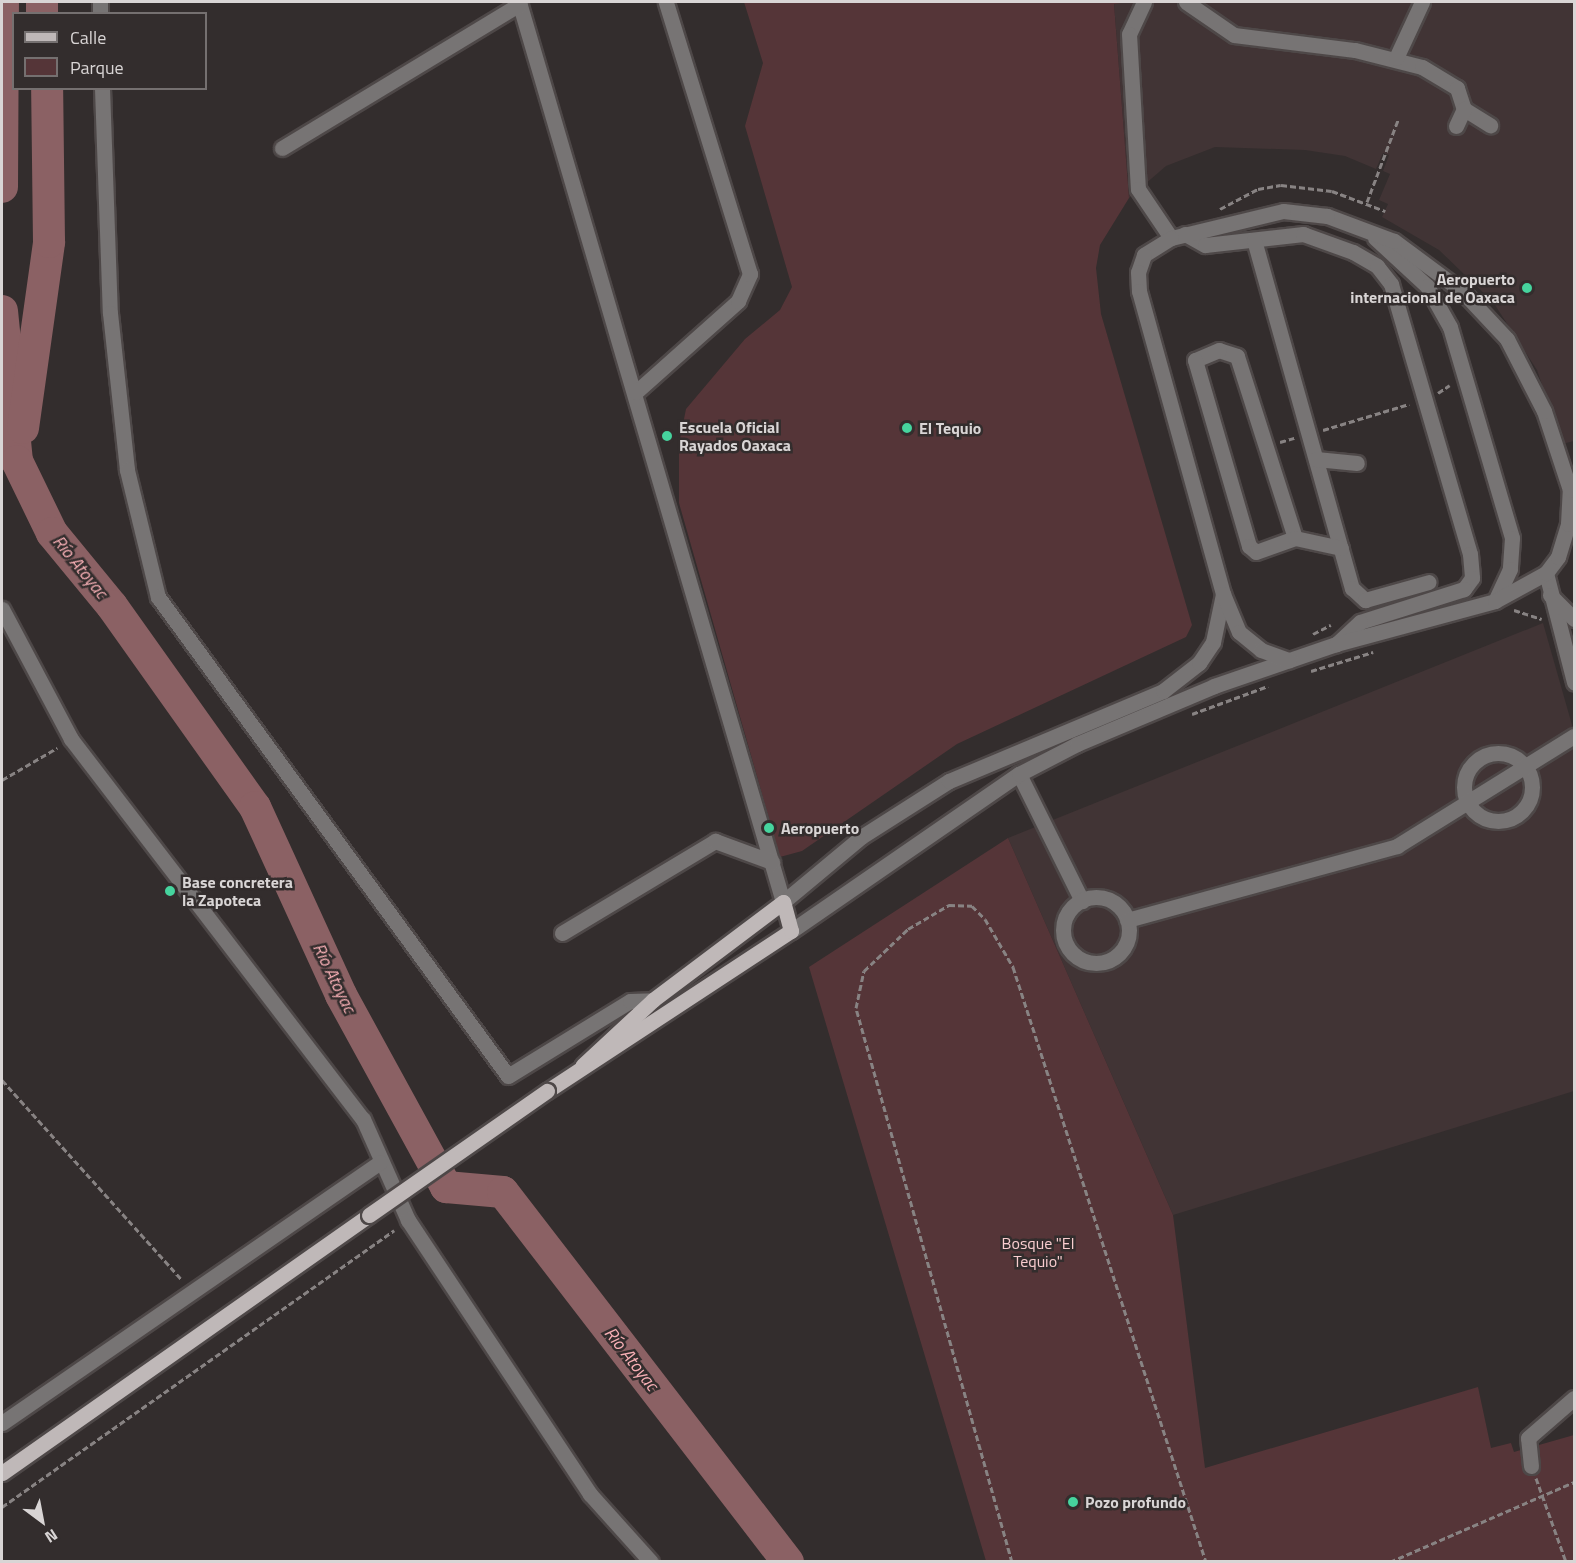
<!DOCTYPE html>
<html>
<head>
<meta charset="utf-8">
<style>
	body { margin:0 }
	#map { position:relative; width:1576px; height:1563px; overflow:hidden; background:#332d2d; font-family:"Titillium Web",sans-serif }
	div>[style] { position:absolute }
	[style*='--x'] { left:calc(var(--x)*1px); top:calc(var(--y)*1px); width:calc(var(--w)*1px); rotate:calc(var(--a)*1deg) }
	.built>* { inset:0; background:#413435 }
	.green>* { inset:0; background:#553538 }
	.river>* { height:32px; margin:-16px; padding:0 16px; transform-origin:16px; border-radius:16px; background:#8b6164 }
	.path>* { height:3px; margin-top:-1.5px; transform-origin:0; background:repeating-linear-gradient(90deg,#888383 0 6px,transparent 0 9px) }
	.roads { filter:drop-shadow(2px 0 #4e4848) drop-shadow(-2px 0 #4e4848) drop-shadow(0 2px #4e4848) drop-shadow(0 -2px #4e4848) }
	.minor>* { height:15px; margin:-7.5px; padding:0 7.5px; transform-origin:7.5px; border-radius:7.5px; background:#777474 }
	.minor>.ring { margin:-7.5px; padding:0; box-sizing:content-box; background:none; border:15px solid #777474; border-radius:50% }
	.major>* { height:15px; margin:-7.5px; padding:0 7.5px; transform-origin:7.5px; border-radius:7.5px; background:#bfb8b8 }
	.bridges { filter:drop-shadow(2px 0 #4e4848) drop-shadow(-2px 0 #4e4848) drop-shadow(0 2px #4e4848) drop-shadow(0 -2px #4e4848) }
	.major-bridge>* { height:15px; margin:-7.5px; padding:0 7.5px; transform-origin:7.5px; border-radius:7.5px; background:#bfb8b8 }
	.dots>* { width:16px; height:16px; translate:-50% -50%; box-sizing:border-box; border:3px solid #332d2d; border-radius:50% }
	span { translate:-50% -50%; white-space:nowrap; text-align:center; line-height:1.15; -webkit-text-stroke:5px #332d2d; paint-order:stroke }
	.poi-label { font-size:16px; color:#d9d5d5; font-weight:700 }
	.right { translate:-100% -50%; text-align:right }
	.left { translate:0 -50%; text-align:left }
	.park-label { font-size:16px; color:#f9cdcf }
	.water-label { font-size:18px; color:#f7afb5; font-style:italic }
	.frame { position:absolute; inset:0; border:3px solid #d9d5d5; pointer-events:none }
	.legend { position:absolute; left:12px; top:12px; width:195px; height:78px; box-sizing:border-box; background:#332d2d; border:2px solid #757070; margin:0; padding:8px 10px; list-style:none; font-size:18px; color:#d9d5d5 }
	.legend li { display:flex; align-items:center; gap:12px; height:30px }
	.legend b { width:30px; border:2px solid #757070 }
	.north { position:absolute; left:12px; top:1491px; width:60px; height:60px; -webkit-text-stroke:4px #332d2d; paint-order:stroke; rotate:148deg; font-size:16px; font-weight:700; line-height:24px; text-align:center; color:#d9d5d5 }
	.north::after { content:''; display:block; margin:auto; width:21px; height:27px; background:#d9d5d5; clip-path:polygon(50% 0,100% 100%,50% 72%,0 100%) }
</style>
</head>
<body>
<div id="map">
	<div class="built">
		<i style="clip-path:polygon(1574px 2px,1574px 441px,1562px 444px,1537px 370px,1493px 302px,1439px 250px,1382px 217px,1388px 204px,1379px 200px,1390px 174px,1383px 171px,1389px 155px,1383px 153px,1376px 169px,1345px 156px,1305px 150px,1215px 147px,1166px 166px,1129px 198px,1114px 3px)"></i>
		<i style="clip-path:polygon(1543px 623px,1574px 732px,1574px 1091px,1173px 1215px,1008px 838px)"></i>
	</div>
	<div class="green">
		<i style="clip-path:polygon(744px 2px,1129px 2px,1114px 4px,1129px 198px,1100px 245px,1096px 268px,1101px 314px,1192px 625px,1186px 637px,957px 744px,802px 851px,780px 857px,679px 503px,679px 444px,686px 409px,745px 339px,780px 310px,792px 287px,745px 126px,763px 63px)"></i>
		<i style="clip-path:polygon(1008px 838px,1173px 1215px,1205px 1468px,1478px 1387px,1491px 1448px,1511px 1443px,1514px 1452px,1574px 1435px,1574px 1561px,986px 1561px,809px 967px)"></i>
	</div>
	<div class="river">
		<i style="--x:42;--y:2;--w:12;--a:90"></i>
		<i style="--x:2;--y:187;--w:185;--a:-89.7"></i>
		<i style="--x:2;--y:311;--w:151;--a:84.3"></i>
		<i style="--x:17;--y:461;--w:80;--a:64.1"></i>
		<i style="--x:52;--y:533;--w:94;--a:50.6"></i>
		<i style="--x:112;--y:606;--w:247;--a:54.6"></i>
		<i style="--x:255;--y:807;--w:207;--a:65.4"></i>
		<i style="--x:341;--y:995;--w:219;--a:61.3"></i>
		<i style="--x:446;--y:1187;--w:57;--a:5"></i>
		<i style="--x:503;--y:1192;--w:467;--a:52.4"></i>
		<i style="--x:23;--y:428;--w:188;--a:-82"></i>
		<i style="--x:49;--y:242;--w:154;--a:-90.7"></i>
	</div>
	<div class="path">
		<i style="--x:1367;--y:202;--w:88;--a:-69.3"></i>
		<i style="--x:1220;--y:209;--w:43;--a:-27.8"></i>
		<i style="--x:1258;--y:189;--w:23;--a:-10"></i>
		<i style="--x:1281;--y:185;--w:51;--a:6.7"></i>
		<i style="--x:1332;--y:191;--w:57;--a:20.7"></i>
		<i style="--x:1438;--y:393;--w:14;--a:-34"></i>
		<i style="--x:1323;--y:430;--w:90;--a:-16.8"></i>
		<i style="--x:1280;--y:442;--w:15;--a:-16"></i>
		<i style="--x:1514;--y:610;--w:29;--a:18"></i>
		<i style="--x:1313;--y:634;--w:20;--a:-27"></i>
		<i style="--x:1311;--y:671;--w:65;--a:-17"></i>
		<i style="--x:1192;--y:714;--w:81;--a:-20.2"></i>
		<i style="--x:2;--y:780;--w:64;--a:-30.2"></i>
		<i style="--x:2;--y:1080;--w:268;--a:48"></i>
		<i style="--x:1536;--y:1478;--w:89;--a:70.3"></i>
		<i style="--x:2;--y:1507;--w:480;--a:-35.2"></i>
		<i style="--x:1012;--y:1562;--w:576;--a:-105.73"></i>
		<i style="--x:856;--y:1008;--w:38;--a:-78"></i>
		<i style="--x:864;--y:971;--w:61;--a:-43.7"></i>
		<i style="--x:908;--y:929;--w:48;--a:-30.3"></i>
		<i style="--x:949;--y:905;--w:23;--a:2"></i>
		<i style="--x:972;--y:906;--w:18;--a:45"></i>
		<i style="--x:985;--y:919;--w:56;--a:59.7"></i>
		<i style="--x:1013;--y:967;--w:626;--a:72.03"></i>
		<i style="--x:1390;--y:1562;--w:201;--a:-23.5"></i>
	</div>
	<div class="roads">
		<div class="minor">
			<i style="--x:100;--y:2;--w:12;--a:90"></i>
			<i style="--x:519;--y:2;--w:938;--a:73.65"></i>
			<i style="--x:783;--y:902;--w:102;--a:-39.8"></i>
			<i style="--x:861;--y:837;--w:104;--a:-32.5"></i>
			<i style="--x:949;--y:781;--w:232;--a:-22.8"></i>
			<i style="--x:1163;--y:691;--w:46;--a:-37.9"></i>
			<i style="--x:1199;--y:663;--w:25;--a:-56"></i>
			<i style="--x:1213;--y:642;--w:49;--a:-78.2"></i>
			<i style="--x:1144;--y:2;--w:35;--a:115"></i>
			<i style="--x:1129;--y:34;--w:155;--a:86.7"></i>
			<i style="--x:1138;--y:189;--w:59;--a:56"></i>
			<i style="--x:1186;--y:2;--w:58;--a:34.5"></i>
			<i style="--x:1234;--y:35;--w:122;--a:7.1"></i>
			<i style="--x:1355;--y:50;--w:69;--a:14.2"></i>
			<i style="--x:1422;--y:67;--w:41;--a:31"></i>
			<i style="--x:1457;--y:88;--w:22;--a:72"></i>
			<i style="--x:1464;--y:109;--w:31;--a:32"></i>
			<i style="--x:1396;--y:58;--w:62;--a:-65.1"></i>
			<i style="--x:102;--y:88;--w:225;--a:88"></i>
			<i style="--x:110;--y:313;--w:158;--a:83.8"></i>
			<i style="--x:127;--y:470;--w:131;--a:76.3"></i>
			<i style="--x:158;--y:597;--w:593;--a:53.84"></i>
			<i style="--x:508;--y:1076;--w:143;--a:-31.6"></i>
			<i style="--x:630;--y:1001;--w:23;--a:-2"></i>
			<i style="--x:1456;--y:126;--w:19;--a:-65"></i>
			<i style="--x:282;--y:148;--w:278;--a:-31.2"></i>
			<i style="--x:1185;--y:234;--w:23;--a:29"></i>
			<i style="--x:1205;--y:245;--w:99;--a:-6.4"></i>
			<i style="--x:1303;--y:234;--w:53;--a:19.8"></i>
			<i style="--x:1353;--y:252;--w:28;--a:30"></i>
			<i style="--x:1377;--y:266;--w:23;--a:52"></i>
			<i style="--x:1391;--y:284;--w:281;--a:73.7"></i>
			<i style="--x:1470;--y:554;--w:24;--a:85"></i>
			<i style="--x:1472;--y:578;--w:14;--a:126"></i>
			<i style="--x:1464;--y:589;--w:109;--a:162.4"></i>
			<i style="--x:1360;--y:622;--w:33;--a:137"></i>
			<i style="--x:1375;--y:238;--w:71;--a:42.7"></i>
			<i style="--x:1427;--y:286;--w:47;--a:60.7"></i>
			<i style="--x:1450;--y:327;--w:220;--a:73.6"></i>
			<i style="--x:1512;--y:538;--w:31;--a:94"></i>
			<i style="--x:1510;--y:569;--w:35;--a:115"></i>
			<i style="--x:1254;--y:240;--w:362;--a:74.3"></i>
			<i style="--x:1352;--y:588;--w:18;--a:43"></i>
			<i style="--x:1365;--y:600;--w:66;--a:-15.7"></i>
			<i style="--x:636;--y:392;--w:137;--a:-41.7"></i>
			<i style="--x:738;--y:301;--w:30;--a:-66"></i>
			<i style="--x:750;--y:274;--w:285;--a:-107.2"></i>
			<i style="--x:1316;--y:459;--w:41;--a:5.6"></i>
			<i style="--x:1295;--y:538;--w:191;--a:-107.7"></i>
			<i style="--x:1237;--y:356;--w:19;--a:-162"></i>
			<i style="--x:1219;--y:350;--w:26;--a:157"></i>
			<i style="--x:1195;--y:360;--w:194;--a:73.8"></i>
			<i style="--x:1249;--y:546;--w:9;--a:41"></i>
			<i style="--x:1256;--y:552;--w:41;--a:-19.7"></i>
			<i style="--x:1295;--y:538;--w:47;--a:12.3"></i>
			<i style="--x:1546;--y:573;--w:113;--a:75.6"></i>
			<i style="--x:1550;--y:595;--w:34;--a:45"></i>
			<i style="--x:2;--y:609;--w:147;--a:62"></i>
			<i style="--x:71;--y:739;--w:479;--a:52.5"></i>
			<i style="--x:363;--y:1119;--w:111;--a:66"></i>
			<i style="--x:408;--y:1220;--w:329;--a:56.4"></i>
			<i style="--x:590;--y:1494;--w:91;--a:48.1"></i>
			<i class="ring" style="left:1464px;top:753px;width:53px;height:53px"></i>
			<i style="--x:1019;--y:774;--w:142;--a:63.6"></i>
			<i class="ring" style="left:1063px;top:897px;width:51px;height:51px"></i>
			<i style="--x:1127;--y:920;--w:280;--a:-15.3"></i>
			<i style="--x:1397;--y:846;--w:208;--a:-31.9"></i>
			<i style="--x:791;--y:931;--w:277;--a:-34.6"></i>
			<i style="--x:1019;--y:774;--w:65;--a:-27.3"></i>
			<i style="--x:1077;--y:744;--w:149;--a:-22.9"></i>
			<i style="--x:1214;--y:686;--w:129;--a:-19"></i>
			<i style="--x:1336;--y:644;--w:165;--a:-15.1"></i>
			<i style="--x:1495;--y:601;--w:58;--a:-28.8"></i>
			<i style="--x:1546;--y:573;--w:20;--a:-53"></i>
			<i style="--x:1558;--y:557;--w:34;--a:-73"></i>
			<i style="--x:1568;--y:524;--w:34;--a:-87"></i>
			<i style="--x:1570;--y:490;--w:83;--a:-108.2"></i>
			<i style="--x:1544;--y:411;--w:81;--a:-117.2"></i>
			<i style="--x:1507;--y:339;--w:64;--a:-133.1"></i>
			<i style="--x:1463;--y:292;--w:86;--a:-143.5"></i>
			<i style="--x:1394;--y:241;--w:72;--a:-159.5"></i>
			<i style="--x:1327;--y:216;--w:44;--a:-173.5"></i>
			<i style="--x:1283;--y:211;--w:115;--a:166.4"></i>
			<i style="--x:1171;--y:238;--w:32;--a:148"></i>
			<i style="--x:1144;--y:255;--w:18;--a:109"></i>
			<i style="--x:1138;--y:272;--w:19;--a:87"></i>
			<i style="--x:1139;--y:291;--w:314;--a:74.5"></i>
			<i style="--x:1223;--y:594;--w:41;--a:67.2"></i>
			<i style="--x:1239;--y:632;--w:28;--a:39"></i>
			<i style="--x:1261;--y:650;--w:30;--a:20"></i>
			<i style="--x:562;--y:933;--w:179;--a:-31"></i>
			<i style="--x:715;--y:841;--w:61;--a:20.2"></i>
			<i style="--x:2;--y:1423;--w:459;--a:-34.6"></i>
			<i style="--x:1531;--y:1466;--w:28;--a:-96"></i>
			<i style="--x:1528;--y:1438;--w:61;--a:-41"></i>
		</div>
		<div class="major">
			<i style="--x:547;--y:1091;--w:292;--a:-33.3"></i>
			<i style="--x:791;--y:931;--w:30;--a:-105"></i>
			<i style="--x:783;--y:902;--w:163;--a:143"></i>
			<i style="--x:653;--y:1000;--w:96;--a:137.1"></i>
			<i style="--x:2;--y:1473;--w:449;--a:-35.1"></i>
		</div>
	</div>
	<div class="bridges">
		<div class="major-bridge">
			<i style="--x:369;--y:1215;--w:217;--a:-34.9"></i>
		</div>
	</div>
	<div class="dots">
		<i style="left:1527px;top:288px;background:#46d49e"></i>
		<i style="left:907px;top:428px;background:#46d49e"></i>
		<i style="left:667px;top:436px;background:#46d49e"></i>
		<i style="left:769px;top:828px;background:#46d49e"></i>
		<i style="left:170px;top:891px;background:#46d49e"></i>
		<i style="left:1073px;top:1502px;background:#46d49e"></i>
	</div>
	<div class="poi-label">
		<span class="right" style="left:1515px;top:288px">Aeropuerto<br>internacional de Oaxaca</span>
		<span class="left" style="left:679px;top:436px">Escuela Oficial<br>Rayados Oaxaca</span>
		<span class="left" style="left:919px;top:428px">El Tequio</span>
		<span class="left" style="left:781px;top:828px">Aeropuerto</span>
		<span class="left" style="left:182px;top:891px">Base concretera<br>la Zapoteca</span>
		<span class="left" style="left:1085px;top:1502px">Pozo profundo</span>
	</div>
	<div class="park-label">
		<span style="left:1038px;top:1252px">Bosque "El<br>Tequio"</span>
	</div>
	<div class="water-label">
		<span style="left:80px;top:567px;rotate:51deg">Río Atoyac</span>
		<span style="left:334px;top:978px;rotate:64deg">Río Atoyac</span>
		<span style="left:631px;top:1359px;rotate:52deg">Río Atoyac</span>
	</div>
	<div class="frame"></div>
	<ul class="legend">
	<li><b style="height:8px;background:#bfb8b8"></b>Calle</li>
	<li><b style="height:16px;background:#553538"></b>Parque</li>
	</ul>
	<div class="north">N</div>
</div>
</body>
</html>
